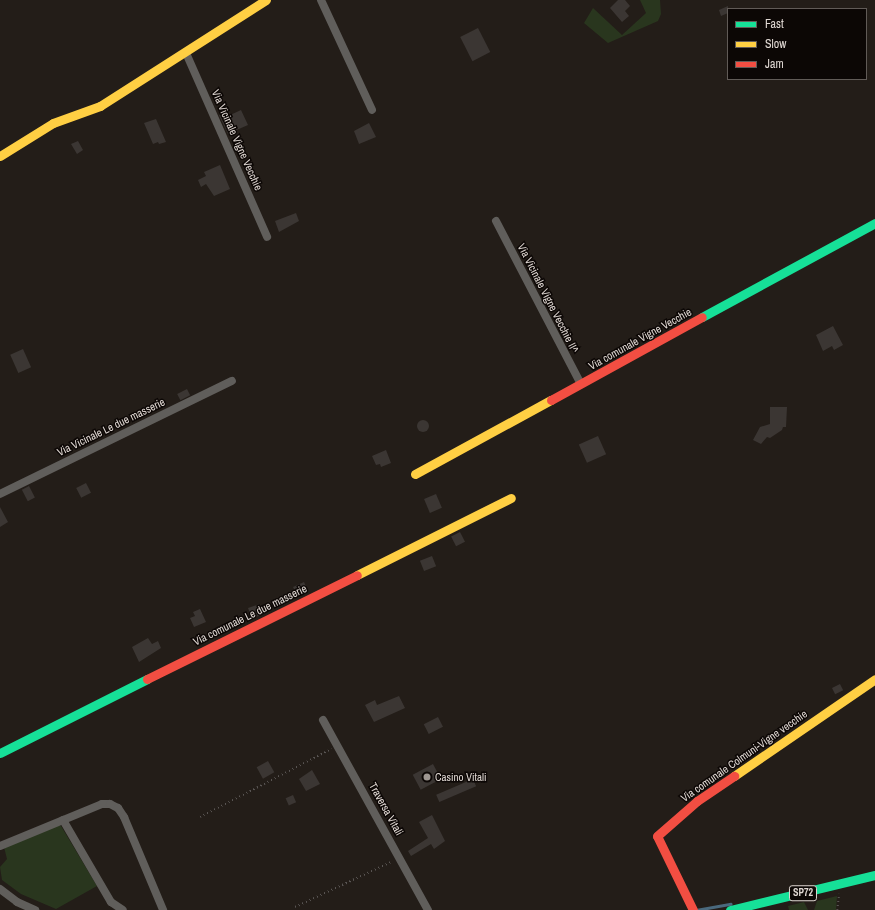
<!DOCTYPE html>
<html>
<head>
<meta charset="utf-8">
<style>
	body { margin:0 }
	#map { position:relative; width:875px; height:910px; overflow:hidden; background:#231d18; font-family:"Archivo Narrow",sans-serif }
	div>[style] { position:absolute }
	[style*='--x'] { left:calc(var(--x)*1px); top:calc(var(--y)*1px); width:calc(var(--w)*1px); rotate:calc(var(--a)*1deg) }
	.green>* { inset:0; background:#29361e }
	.stream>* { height:2.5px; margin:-1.25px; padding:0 1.25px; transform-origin:1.25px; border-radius:1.25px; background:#4a697d }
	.building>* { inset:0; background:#3b3633; transform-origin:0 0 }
	.round { border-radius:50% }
	.path>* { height:1.5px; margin-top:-0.75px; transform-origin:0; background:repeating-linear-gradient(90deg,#595553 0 1px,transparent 0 4px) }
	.street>* { height:8px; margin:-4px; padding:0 4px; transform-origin:4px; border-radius:4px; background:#605e5b }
	.fast>* { height:9px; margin:-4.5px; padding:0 4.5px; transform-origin:4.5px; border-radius:4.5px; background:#16e098 }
	.slow>* { height:9px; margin:-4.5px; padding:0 4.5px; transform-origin:4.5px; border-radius:4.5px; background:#ffcf43 }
	.jam>* { height:9px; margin:-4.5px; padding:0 4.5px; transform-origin:4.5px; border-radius:4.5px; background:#f24e42 }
	.dots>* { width:11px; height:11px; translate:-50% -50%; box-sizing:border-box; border:2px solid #0c0705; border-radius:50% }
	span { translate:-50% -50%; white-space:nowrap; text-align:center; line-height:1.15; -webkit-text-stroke:3px #0c0705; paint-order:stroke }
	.shield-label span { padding:1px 3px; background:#0c0705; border:1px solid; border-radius:3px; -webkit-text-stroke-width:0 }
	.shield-label { font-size:10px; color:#e0d8d3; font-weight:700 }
	.street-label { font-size:11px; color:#e0d8d3 }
	.poi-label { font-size:11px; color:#e0d8d3 }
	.left { translate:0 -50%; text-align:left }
	.legend { position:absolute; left:727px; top:8px; width:140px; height:72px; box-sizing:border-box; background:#0c0705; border:1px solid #615b57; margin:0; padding:5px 7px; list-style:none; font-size:12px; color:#e0d8d3 }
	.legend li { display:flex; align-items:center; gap:8px; height:20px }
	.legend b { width:20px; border:1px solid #615b57 }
</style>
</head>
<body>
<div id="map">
	<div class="green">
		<i style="clip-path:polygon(640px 0,660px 0,661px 14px,658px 21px,608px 43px,584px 23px,593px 8px,622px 35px,646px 13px)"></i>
		<i style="clip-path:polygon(56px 825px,61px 826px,97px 886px,56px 909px,21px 894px,2px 880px,0 867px,7px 859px,4px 847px)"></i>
		<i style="clip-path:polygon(837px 896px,836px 910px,814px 910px,817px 901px)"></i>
		<i style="clip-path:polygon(804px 902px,808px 910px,789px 910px,788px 906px)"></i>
	</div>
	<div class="stream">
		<i style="--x:696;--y:910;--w:35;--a:-10"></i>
	</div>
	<div class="building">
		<i style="clip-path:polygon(618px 0,625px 0,630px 6px,625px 11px,629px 16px,622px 22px,610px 8px)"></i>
		<i style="clip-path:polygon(728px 6px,728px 13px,721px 16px,719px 10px)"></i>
		<i style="left:478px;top:28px;width:27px;height:20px;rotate:63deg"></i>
		<i style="clip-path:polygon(241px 110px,248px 125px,232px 132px,230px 128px,232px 132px,228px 134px,219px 115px,224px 113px,226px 117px)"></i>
		<i style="clip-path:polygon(156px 119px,166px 142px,159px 144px,158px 142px,153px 144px,144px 123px)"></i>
		<i style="clip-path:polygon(369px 123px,376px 137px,359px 144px,354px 131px)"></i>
		<i style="clip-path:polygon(78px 141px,83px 150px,77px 154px,71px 144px)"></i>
		<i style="clip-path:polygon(220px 165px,230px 189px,214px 196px,206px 184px,201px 187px,198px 180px,206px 176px,204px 172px)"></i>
		<i style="clip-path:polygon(296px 213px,299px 221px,279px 232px,275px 221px)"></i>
		<i style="clip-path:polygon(833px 326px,843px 345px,834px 350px,832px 346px,823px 351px,816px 335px)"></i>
		<i style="left:23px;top:349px;width:20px;height:14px;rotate:66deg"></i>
		<i style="left:187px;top:389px;width:7px;height:11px;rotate:63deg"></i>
		<i style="clip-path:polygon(770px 407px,787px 407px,786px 427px,783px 427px,782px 430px,770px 438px,767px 437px,761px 444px,753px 440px,760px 427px,770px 424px)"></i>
		<i class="round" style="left:417px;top:420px;width:12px;height:12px"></i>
		<i style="left:598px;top:436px;width:20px;height:21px;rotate:66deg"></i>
		<i style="clip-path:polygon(386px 450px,391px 463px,381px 467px,380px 464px,376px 465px,372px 456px)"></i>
		<i style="left:86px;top:483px;width:11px;height:11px;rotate:63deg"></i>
		<i style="left:29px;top:486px;width:13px;height:8px;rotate:63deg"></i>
		<i style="left:436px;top:494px;width:15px;height:13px;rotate:67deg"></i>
		<i style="clip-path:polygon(0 507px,8px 522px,0 527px)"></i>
		<i style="left:460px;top:532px;width:11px;height:10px;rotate:63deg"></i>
		<i style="left:432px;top:556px;width:11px;height:13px;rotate:68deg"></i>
		<i style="left:304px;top:582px;width:10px;height:12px;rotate:66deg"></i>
		<i style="clip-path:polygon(260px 604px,264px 613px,252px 619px,248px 608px)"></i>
		<i style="clip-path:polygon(200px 609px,206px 622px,194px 627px,190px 618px,195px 616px,193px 612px)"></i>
		<i style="clip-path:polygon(148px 638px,152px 644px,158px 641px,161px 648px,139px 662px,132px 647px)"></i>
		<i style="left:840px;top:684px;width:7px;height:9px;rotate:63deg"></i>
		<i style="clip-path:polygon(399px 696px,405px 708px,374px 722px,365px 705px,375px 700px,377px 705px)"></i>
		<i style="left:438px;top:717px;width:11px;height:16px;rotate:63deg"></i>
		<i style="left:268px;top:761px;width:13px;height:13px;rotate:61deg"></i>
		<i style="left:433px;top:764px;width:17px;height:23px;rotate:62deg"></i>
		<i style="clip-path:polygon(312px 770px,320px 784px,306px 791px,299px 779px)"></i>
		<i style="left:473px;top:779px;width:8px;height:40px;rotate:67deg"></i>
		<i style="left:293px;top:795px;width:8px;height:8px;rotate:67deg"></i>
		<i style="clip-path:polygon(432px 815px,445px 841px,434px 849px,431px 844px,411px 856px,408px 851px,428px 838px,419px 822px)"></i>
	</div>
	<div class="path">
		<i style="--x:200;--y:817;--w:148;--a:-27.4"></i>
		<i style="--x:295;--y:907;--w:106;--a:-25.1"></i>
		<i style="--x:837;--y:910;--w:16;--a:-83"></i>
	</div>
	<div class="street">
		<i style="--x:321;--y:0;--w:121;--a:65.1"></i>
		<i style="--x:186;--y:53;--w:201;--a:66.2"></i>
		<i style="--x:496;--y:221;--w:184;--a:62.5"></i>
		<i style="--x:0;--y:494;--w:258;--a:-26"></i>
		<i style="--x:323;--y:720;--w:217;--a:61.1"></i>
		<i style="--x:63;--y:820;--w:95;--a:59.7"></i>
		<i style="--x:111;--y:902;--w:14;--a:34"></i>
		<i style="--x:0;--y:846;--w:110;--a:-22.4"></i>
		<i style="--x:102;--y:804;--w:8;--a:0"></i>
		<i style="--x:110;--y:804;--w:9;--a:27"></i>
		<i style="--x:118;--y:808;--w:11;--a:56"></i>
		<i style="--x:124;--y:817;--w:101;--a:67.2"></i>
		<i style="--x:0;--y:889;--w:21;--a:37"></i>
		<i style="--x:17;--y:902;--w:20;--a:24"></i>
	</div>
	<div class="fast">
		<i style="--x:702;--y:317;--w:197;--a:-28.5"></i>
		<i style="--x:0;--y:753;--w:165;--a:-26.7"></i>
		<i style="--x:730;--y:910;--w:149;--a:-13.6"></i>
	</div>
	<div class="slow">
		<i style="--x:0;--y:156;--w:62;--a:-31.9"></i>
		<i style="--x:53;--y:123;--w:50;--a:-19.9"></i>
		<i style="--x:100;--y:106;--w:197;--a:-32.6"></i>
		<i style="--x:415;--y:474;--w:155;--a:-28.6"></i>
		<i style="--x:357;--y:575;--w:172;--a:-26.6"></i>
		<i style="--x:734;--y:776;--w:171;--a:-34.5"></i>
	</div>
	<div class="jam">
		<i style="--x:551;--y:400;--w:172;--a:-28.8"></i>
		<i style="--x:147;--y:679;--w:234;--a:-26.3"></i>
		<i style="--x:693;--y:910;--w:82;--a:-115.9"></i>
		<i style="--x:657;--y:836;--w:53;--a:-41.2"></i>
		<i style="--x:697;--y:801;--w:45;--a:-34"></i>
	</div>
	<div class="dots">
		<i style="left:427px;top:777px;background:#9e9792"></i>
	</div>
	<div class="shield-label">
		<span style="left:803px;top:893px">SP72</span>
	</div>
	<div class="street-label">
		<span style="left:237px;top:140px;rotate:66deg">Via Vicinale Vigne Vecchie</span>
		<span style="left:548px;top:298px;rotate:63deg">Via Vicinale Vigne Vecchie II^</span>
		<span style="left:640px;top:339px;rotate:-29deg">Via comunale Vigne Vecchie</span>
		<span style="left:111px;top:427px;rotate:-26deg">Via Vicinale Le due masserie</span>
		<span style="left:250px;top:615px;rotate:-26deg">Via comunale Le due masserie</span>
		<span style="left:744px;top:756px;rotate:-35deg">Via comunale Colmuni-Vigne vecchie</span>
		<span style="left:386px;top:809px;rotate:61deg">Traversa Vitali</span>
	</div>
	<div class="poi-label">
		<span class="left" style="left:435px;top:777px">Casino Vitali</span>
	</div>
	<ul class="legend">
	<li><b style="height:5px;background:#16e098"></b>Fast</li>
	<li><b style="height:5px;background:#ffcf43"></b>Slow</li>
	<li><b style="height:5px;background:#f24e42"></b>Jam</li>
	</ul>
</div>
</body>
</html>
